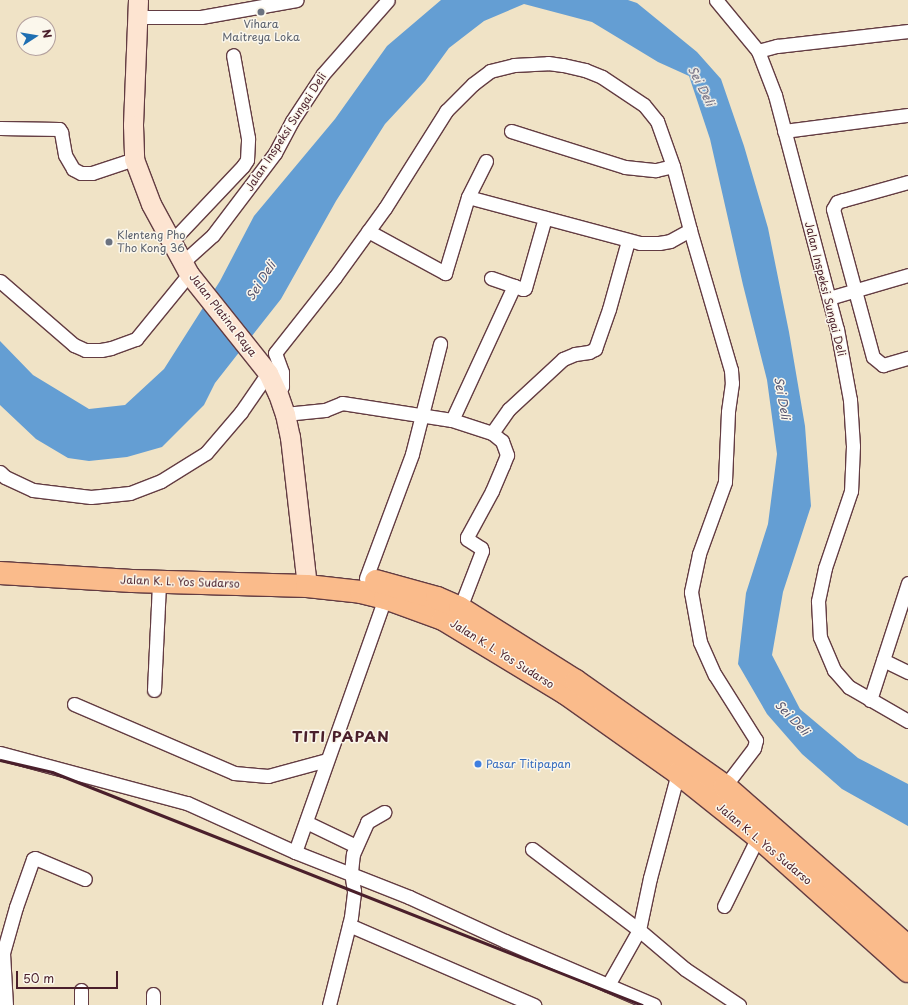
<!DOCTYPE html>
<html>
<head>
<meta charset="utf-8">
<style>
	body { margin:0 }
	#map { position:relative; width:908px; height:1005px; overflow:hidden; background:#f0e3c6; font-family:"Playpen Sans",sans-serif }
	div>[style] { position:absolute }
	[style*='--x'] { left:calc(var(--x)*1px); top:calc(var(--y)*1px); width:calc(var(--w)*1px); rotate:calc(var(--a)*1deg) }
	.water>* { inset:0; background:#649ed3 }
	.roads { filter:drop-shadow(1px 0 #633c42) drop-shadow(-1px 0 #633c42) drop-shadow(0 1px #633c42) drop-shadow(0 -1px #633c42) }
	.minor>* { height:13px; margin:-6.5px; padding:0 6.5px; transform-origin:6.5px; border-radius:6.5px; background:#fff }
	.secondary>* { height:19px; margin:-9.5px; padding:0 9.5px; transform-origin:9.5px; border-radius:9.5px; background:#fde4d1 }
	.trunk>* { height:22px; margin:-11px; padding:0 11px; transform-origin:11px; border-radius:11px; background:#fabb8b }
	.rail>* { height:3px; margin:-1.5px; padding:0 1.5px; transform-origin:1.5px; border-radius:1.5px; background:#4a1f2b }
	.dots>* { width:11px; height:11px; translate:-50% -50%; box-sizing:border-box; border:2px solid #fbf7ec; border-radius:50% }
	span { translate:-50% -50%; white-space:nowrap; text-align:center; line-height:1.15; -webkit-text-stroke:3px #fbf7ec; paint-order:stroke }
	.worship-label { font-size:11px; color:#5b616d }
	.left { translate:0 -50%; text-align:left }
	.street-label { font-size:11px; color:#4a1f2b }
	.shop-label { font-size:11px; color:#366cbe }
	.water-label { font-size:12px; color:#54526e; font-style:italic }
	.district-label { font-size:15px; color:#4a1f2b; font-weight:700; letter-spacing:1px }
	.north { position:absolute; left:16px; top:16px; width:40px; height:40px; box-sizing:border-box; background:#fbf7ec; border:1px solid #b4a19f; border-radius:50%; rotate:78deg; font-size:11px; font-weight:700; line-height:16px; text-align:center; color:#4a1f2b }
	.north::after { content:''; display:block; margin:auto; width:14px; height:18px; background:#1f6fb2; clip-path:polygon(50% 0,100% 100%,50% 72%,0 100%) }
	.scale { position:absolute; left:16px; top:971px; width:102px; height:18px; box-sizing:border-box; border:2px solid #4a1f2b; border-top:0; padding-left:5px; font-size:12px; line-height:14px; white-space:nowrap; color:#4a1f2b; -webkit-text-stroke:3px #fbf7ec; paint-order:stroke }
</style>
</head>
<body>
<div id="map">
	<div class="water">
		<i style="clip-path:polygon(441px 0,628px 0,637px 3px,697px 52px,721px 79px,744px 146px,768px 228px,789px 332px,805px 426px,811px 506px,783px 592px,772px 655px,800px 709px,858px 758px,908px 784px,908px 826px,842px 789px,802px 754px,767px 714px,738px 664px,746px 593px,768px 524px,777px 454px,767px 380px,743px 285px,710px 139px,689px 76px,658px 62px,592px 22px,524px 4px,484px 21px,449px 48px,425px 81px,385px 124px,336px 201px,281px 299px,215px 383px,204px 405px,162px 447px,127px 457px,89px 461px,68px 458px,36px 439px,0 405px,0 341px,33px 375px,89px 409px,125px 405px,164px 369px,220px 281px,254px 216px,335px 119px,387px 46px)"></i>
	</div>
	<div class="roads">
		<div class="minor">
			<i style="--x:716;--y:0;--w:66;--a:50.5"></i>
			<i style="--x:758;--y:51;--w:47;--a:68.9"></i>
			<i style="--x:775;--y:95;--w:242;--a:75.2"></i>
			<i style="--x:837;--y:329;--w:72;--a:79.6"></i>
			<i style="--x:850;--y:400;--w:46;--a:86.3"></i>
			<i style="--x:853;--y:446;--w:45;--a:92.5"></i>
			<i style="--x:851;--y:491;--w:81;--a:108.7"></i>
			<i style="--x:825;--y:568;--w:34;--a:102"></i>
			<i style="--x:818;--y:601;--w:36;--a:87"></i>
			<i style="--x:820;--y:637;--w:36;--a:67"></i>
			<i style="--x:834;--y:670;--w:23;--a:49"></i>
			<i style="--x:849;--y:687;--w:68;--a:30"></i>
			<i style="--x:137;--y:17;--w:64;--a:0"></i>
			<i style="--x:201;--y:17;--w:97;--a:-10.1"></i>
			<i style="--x:758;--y:51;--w:20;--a:-15"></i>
			<i style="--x:777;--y:46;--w:132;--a:-6.5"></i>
			<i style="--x:0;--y:128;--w:59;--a:1"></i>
			<i style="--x:59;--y:129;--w:4;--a:56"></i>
			<i style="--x:61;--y:132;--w:23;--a:80"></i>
			<i style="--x:65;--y:155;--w:16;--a:60"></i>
			<i style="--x:73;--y:169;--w:9;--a:27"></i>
			<i style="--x:81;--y:173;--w:11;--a:0"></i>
			<i style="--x:92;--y:173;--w:44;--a:-18.4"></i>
			<i style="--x:511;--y:131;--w:120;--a:17.5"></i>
			<i style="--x:625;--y:167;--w:31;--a:6"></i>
			<i style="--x:656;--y:170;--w:17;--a:-13"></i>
			<i style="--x:784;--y:131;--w:125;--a:-7.4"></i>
			<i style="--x:486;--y:161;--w:40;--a:116.6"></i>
			<i style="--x:468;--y:197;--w:178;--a:15"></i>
			<i style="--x:640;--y:243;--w:19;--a:0"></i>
			<i style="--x:659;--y:243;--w:11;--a:-10"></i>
			<i style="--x:670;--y:241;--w:23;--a:-29"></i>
			<i style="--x:908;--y:182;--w:67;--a:164.5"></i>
			<i style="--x:843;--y:200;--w:6;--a:162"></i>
			<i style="--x:837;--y:202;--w:8;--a:120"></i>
			<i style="--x:833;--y:209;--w:153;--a:74.9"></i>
			<i style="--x:873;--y:357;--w:13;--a:39"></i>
			<i style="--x:883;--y:365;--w:26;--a:-16"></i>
			<i style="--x:368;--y:231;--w:88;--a:28.6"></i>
			<i style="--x:445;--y:273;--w:79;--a:-73.2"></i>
			<i style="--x:172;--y:241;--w:103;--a:-46.6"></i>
			<i style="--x:243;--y:166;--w:7;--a:-56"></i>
			<i style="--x:247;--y:160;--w:22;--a:-87"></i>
			<i style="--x:248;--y:138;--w:84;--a:-100.2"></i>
			<i style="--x:183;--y:262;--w:40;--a:-42"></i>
			<i style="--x:213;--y:235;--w:103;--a:-52.9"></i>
			<i style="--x:275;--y:153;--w:36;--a:-62"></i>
			<i style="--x:292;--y:121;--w:56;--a:-56.6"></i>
			<i style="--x:323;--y:74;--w:98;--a:-48.7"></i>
			<i style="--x:491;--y:278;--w:34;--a:19"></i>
			<i style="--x:523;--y:289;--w:2;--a:-27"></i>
			<i style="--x:525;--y:288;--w:73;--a:-74.1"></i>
			<i style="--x:0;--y:281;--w:98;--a:40.9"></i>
			<i style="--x:74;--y:345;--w:12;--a:24"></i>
			<i style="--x:85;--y:350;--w:16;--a:0"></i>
			<i style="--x:101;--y:350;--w:10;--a:-11"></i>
			<i style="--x:111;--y:348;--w:27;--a:-20"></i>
			<i style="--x:136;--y:339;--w:84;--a:-50.8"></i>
			<i style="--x:829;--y:298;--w:82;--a:-16.2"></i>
			<i style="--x:278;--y:394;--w:9;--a:-63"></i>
			<i style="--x:282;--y:386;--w:14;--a:-90"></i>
			<i style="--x:282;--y:372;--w:20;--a:-110"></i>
			<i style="--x:275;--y:353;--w:97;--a:-51.7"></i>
			<i style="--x:335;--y:277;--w:85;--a:-54.1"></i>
			<i style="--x:385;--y:208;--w:115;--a:-57.8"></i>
			<i style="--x:446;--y:111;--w:38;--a:-45"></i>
			<i style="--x:473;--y:84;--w:21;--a:-37"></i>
			<i style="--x:490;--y:71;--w:25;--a:-14"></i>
			<i style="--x:514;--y:65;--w:34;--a:-3"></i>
			<i style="--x:548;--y:63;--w:15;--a:8"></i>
			<i style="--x:563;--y:65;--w:23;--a:13"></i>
			<i style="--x:585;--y:70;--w:18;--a:22"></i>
			<i style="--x:602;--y:77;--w:50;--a:33.7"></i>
			<i style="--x:644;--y:105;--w:21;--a:51"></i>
			<i style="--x:657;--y:121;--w:48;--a:70.4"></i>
			<i style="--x:673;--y:166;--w:66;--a:75.1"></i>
			<i style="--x:690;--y:230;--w:146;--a:73.7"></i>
			<i style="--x:731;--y:370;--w:13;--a:86"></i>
			<i style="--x:732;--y:383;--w:29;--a:98"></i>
			<i style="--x:728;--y:412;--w:70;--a:92.5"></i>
			<i style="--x:725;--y:482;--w:77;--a:109.9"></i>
			<i style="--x:699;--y:554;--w:39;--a:102"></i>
			<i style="--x:691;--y:592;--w:51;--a:79.8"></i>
			<i style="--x:700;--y:642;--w:36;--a:66"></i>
			<i style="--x:715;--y:675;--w:77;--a:57.8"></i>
			<i style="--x:756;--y:740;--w:8;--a:104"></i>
			<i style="--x:754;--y:748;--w:48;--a:127.3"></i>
			<i style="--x:285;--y:414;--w:40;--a:-5.7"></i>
			<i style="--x:325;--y:410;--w:18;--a:-22"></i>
			<i style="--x:342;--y:403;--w:111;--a:8.8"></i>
			<i style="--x:452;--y:420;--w:42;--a:18"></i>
			<i style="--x:492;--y:433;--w:13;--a:39"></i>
			<i style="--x:502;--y:441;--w:15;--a:70"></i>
			<i style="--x:507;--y:455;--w:11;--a:112"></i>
			<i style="--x:503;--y:465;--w:28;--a:113"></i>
			<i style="--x:492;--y:491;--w:52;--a:118.5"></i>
			<i style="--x:467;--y:537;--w:2;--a:90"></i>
			<i style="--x:467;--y:539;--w:17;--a:33"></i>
			<i style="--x:481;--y:548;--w:3;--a:72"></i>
			<i style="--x:482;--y:551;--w:61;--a:111.1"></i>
			<i style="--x:452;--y:420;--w:148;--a:-65.2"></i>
			<i style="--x:492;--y:433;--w:29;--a:-55"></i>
			<i style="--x:509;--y:409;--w:74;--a:-42.8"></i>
			<i style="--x:563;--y:359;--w:13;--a:-23"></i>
			<i style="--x:575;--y:354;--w:14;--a:-8"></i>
			<i style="--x:589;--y:352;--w:7;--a:-27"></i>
			<i style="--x:595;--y:349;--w:42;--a:-70.7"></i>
			<i style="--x:609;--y:309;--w:71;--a:-74.4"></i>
			<i style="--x:0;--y:472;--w:7;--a:45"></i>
			<i style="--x:5;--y:477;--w:31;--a:25"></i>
			<i style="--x:33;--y:490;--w:58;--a:6.9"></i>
			<i style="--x:91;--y:497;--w:39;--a:-6"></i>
			<i style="--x:130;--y:493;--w:33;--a:-21"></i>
			<i style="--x:161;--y:481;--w:53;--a:-31.9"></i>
			<i style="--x:206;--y:453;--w:54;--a:-49.5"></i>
			<i style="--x:241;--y:412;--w:47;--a:-55.3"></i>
			<i style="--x:366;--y:578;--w:132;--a:-69.6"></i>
			<i style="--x:412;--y:454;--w:114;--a:-75.7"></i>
			<i style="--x:883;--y:660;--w:28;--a:26"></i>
			<i style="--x:154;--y:690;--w:108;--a:-87.3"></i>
			<i style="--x:870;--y:700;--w:123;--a:-72"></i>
			<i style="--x:74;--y:704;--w:174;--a:23.3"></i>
			<i style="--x:234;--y:773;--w:34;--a:5"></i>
			<i style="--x:268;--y:776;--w:61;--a:-15.2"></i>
			<i style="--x:0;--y:753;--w:194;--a:15"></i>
			<i style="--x:187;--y:803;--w:119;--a:24.4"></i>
			<i style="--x:295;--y:852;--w:276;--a:-70.5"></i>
			<i style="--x:306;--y:822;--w:55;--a:25.6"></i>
			<i style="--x:532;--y:849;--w:134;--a:37.1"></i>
			<i style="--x:639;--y:930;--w:60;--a:40.3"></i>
			<i style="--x:685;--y:969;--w:65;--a:33.7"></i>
			<i style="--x:295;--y:852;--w:123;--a:21.5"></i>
			<i style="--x:409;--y:897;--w:106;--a:24.6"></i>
			<i style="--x:505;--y:941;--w:162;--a:23.2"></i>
			<i style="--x:724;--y:906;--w:77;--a:-63.8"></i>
			<i style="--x:349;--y:925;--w:202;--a:23.4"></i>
			<i style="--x:608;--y:985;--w:63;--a:-60.6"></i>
			<i style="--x:639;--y:930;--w:53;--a:-78.1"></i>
			<i style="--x:650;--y:878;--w:109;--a:-75.1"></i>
			<i style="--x:81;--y:990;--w:15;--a:90"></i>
			<i style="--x:153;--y:994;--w:11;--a:90"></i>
			<i style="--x:6;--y:1005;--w:52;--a:-93.3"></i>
			<i style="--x:3;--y:953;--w:48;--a:-74.2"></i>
			<i style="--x:16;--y:907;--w:51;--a:-70.5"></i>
			<i style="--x:33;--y:859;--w:2;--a:-27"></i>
			<i style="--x:35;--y:858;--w:54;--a:22.8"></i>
			<i style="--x:329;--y:1005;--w:91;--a:-76"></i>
			<i style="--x:351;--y:917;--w:26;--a:-83"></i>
			<i style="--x:354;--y:891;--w:19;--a:-99"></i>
			<i style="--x:351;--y:872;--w:18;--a:-84"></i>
			<i style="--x:353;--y:854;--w:35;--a:-66"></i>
			<i style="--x:367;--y:822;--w:20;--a:-30"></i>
		</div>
		<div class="secondary">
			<i style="--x:138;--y:0;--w:125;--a:92.3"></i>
			<i style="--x:133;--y:125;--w:34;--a:88"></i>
			<i style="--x:134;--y:159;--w:48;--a:69.3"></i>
			<i style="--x:151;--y:204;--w:80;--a:61.5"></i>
			<i style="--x:189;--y:274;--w:127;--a:51.4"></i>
			<i style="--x:268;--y:373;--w:23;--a:65"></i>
			<i style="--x:278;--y:394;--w:21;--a:71"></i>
			<i style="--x:285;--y:414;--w:24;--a:78"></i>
			<i style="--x:290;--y:437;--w:150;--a:83.5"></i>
		</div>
		<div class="trunk">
			<i style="--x:0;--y:573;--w:132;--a:3.5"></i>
			<i style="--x:132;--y:581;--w:175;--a:1.6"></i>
			<i style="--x:307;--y:586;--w:54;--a:6.3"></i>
			<i style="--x:361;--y:592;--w:25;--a:14"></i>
			<i style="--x:385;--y:598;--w:62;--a:19.9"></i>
			<i style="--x:443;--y:619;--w:143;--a:31.2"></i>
			<i style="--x:565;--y:693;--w:138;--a:35.3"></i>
			<i style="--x:678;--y:773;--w:102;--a:38.7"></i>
			<i style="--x:758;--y:837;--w:201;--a:41.8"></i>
			<i style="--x:376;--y:581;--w:63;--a:15.6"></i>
			<i style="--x:437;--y:598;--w:25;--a:23"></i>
			<i style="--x:460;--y:608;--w:137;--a:32.2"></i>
			<i style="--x:576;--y:681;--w:182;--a:35.2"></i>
			<i style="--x:725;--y:786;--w:244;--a:41.3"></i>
		</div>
	</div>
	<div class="rail">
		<i style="--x:0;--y:760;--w:53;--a:13"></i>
		<i style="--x:52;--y:772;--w:634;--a:21.55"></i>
	</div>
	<div class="dots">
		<i style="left:261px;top:12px;background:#6b7280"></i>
		<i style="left:109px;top:242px;background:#6b7280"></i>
		<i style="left:478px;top:764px;background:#3f7fe0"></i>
	</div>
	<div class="worship-label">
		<span style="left:261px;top:31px">Vihara<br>Maitreya Loka</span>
		<span class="left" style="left:117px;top:242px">Klenteng Pho<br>Tho Kong 36</span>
	</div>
	<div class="street-label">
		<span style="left:286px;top:132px;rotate:-57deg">Jalan Inspeksi Sungai Deli</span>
		<span style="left:825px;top:289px;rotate:76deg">Jalan Inspeksi Sungai Deli</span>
		<span style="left:223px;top:315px;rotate:52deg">Jalan Platina Raya</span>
		<span style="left:180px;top:582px;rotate:2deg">Jalan K. L. Yos Sudarso</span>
		<span style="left:502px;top:654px;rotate:32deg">Jalan K. L. Yos Sudarso</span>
		<span style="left:764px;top:844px;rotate:40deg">Jalan K. L. Yos Sudarso</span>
	</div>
	<div class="shop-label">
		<span class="left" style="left:486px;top:764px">Pasar Titipapan</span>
	</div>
	<div class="water-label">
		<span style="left:701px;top:86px;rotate:63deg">Sei Deli</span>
		<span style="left:261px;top:281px;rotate:-57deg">Sei Deli</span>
		<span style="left:782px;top:398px;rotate:80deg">Sei Deli</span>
		<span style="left:792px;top:718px;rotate:46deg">Sei Deli</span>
	</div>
	<div class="district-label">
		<span style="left:341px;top:736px">TITI PAPAN</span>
	</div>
	<div class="north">N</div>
	<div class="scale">50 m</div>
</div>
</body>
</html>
